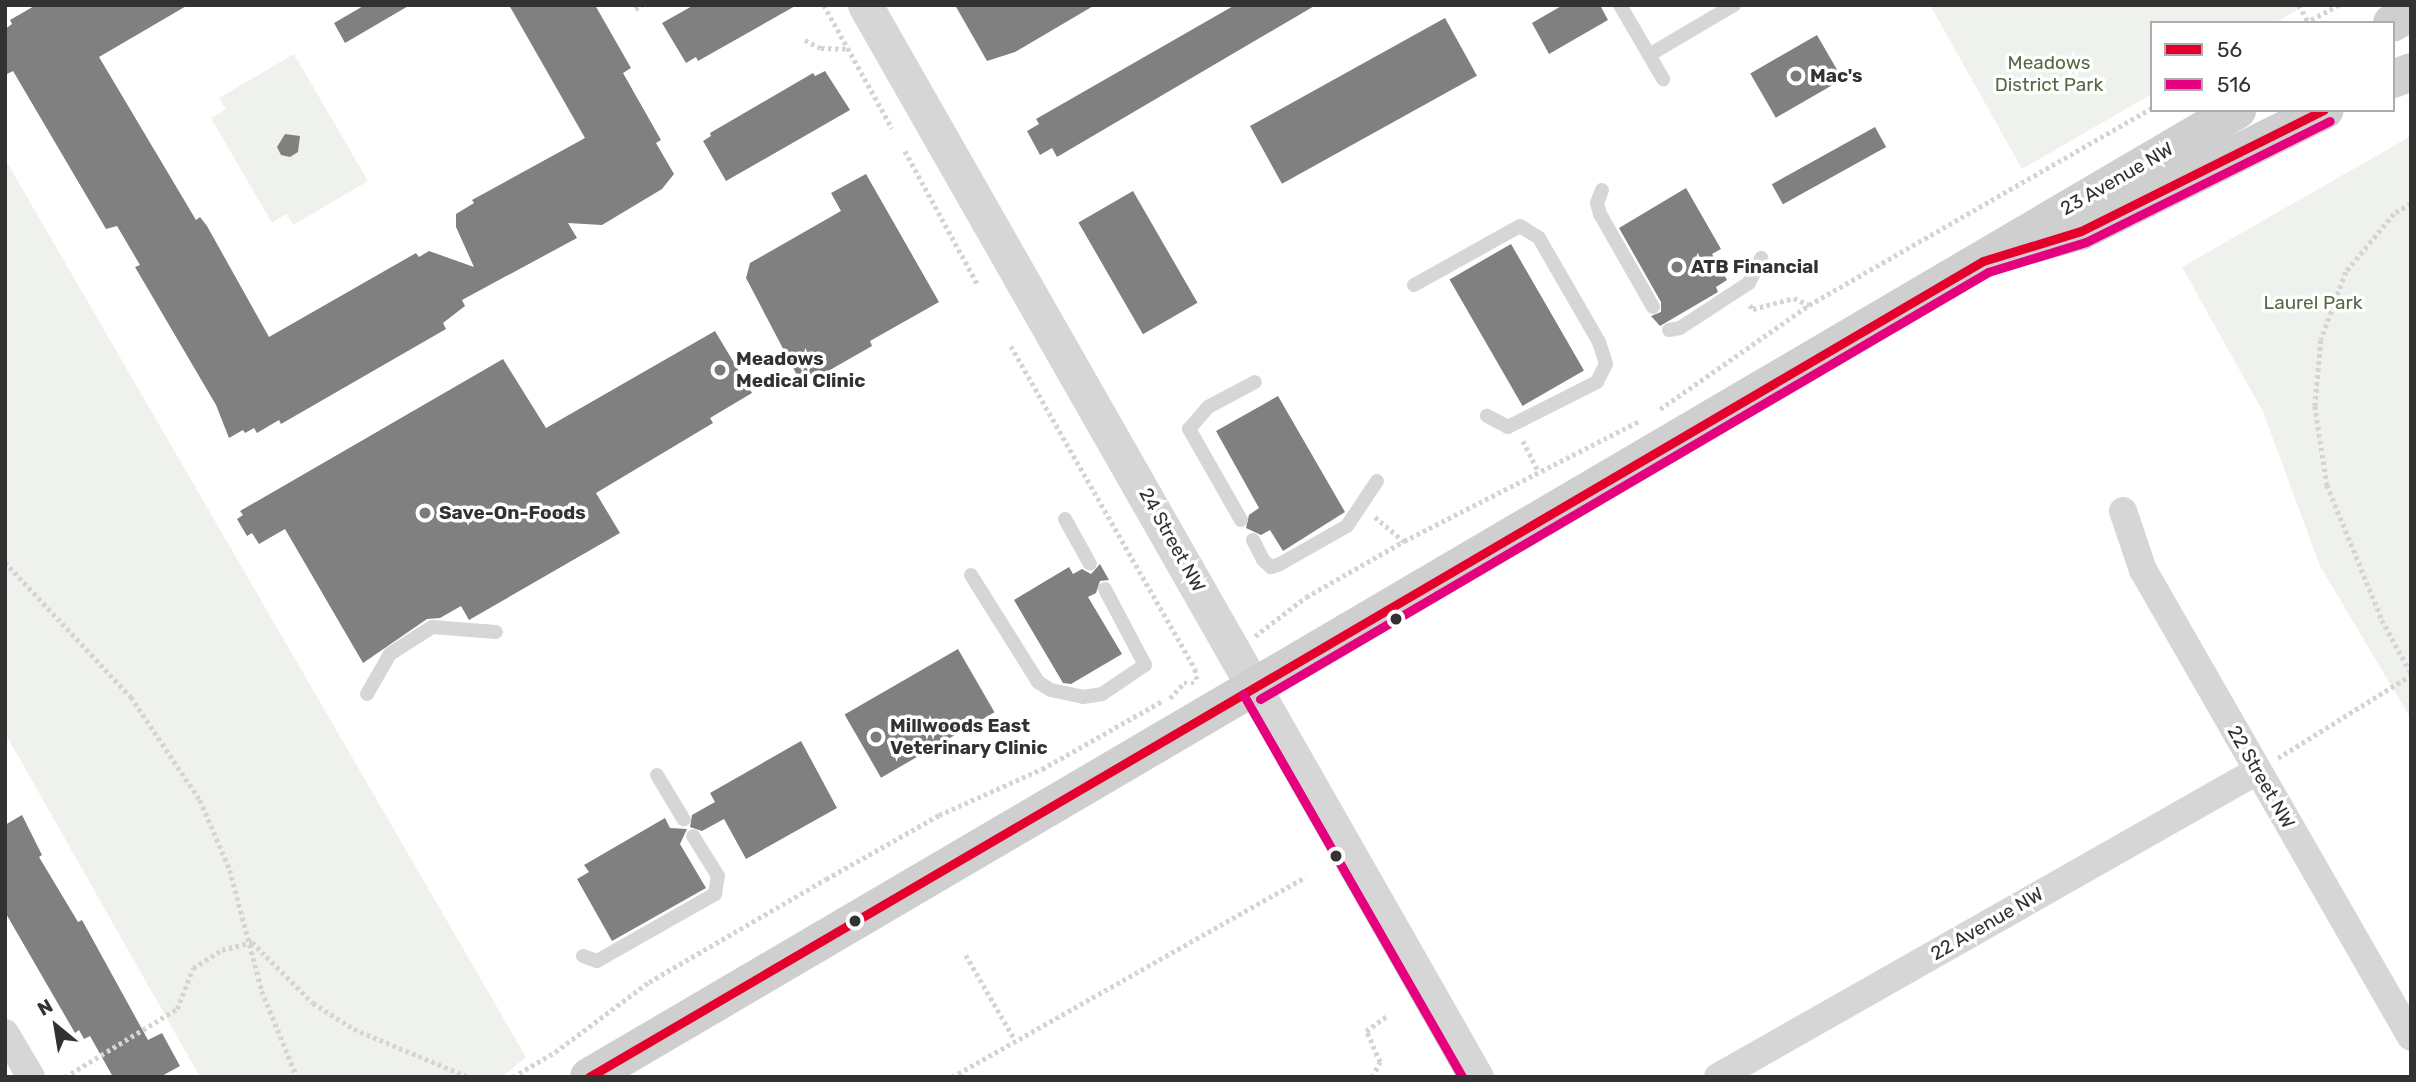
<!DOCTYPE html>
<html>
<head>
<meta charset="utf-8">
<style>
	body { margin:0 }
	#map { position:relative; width:2416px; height:1082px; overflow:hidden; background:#fff; font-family:Rubik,sans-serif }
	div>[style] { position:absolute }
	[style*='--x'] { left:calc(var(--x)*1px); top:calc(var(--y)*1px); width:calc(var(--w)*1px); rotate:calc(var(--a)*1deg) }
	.green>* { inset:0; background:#eff2ec }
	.building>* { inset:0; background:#808080; transform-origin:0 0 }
	.path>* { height:4.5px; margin-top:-2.25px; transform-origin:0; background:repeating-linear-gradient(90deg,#d4d4d4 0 3.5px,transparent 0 7px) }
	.service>* { height:14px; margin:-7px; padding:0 7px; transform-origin:7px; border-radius:7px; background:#d6d6d6 }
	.minor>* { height:28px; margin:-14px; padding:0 14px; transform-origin:14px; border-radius:14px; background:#d6d6d6 }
	.tertiary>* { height:35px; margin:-17.5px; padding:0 17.5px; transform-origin:17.5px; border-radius:17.5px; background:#d6d6d6 }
	.secondary>* { height:38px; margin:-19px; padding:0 19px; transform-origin:19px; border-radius:19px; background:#cfcfcf }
	.bus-1>* { height:9px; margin:-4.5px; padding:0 4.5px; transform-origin:4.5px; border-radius:4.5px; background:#e4002b }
	.bus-2>* { height:9px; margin:-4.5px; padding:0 4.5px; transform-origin:4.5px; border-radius:4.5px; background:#e5007d }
	.dots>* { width:19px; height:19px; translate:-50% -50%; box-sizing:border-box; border:4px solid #fff; border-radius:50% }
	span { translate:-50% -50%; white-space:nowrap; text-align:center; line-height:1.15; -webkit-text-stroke:7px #fff; paint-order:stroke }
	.park-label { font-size:19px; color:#556a43 }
	.poi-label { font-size:19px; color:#323232; font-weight:700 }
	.left { translate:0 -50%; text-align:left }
	.street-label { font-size:19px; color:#323232 }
	.frame { position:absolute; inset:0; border:7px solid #323232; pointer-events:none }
	.legend { position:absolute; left:2150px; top:21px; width:245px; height:91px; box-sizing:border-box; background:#fff; border:2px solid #adadad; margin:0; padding:9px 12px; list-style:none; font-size:21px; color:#323232 }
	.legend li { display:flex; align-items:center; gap:14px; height:35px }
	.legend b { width:35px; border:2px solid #adadad }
	.north { position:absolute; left:21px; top:991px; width:70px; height:70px; -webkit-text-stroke:5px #fff; paint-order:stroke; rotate:330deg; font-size:19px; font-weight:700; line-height:28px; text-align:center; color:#323232 }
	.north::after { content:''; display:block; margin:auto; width:24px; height:32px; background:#323232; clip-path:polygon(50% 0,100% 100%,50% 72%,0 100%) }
</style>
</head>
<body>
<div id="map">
	<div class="green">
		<i style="clip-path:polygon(1930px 5px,2305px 5px,2275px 23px,2152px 23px,2152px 94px,2022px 169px)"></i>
		<i style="clip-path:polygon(294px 54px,368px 181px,293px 225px,286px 214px,272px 223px,211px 118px,226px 109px,219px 98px)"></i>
		<i style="clip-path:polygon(2411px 136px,2411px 719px,2320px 566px,2263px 412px,2182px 267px)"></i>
		<i style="clip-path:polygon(5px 159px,526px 1057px,502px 1077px,200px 1077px,5px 733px)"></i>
	</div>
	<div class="building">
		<i style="clip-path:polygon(36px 5px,188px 5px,99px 57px,196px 220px,200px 217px,207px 226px,269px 337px,416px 253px,419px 257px,429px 251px,474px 267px,456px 227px,456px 214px,474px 203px,472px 200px,585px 138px,509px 5px,595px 5px,631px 68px,623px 73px,661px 140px,656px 143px,674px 174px,662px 189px,602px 225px,568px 223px,577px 238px,462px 300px,465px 306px,443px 323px,446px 329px,281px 424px,279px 420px,257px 433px,254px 428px,245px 433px,243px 430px,229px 438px,216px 405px,135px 267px,140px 265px,117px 226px,106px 229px,13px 71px,5px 75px,5px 29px,12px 24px,10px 20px)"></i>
		<i style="clip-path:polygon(365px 5px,410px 5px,345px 43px,334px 23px)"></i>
		<i style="clip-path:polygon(694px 5px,797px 5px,698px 61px,696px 57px,686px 63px,662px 23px)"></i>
		<i style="clip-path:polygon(955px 5px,1095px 5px,1015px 52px,987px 61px)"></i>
		<i style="clip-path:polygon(1235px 5px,1316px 5px,1057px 157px,1052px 148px,1040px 155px,1027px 131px,1039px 124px,1036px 119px)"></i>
		<i style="clip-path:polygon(1563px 5px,1600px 5px,1608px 20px,1549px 54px,1532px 23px)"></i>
		<i style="left:1445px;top:18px;width:66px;height:223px;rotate:61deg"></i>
		<i style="left:1817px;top:35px;width:51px;height:77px;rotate:60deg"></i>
		<i style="clip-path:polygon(825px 71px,850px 110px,726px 181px,703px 141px,711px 136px,710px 133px,813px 73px,815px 76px)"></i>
		<i style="left:1875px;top:127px;width:23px;height:118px;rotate:61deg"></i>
		<i style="clip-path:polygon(285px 134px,300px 136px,298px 152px,290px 157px,281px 155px,277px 147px)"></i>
		<i style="clip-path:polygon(866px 174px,939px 302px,870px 341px,872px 346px,816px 378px,813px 375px,800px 381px,746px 278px,750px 263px,841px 211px,831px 193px)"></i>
		<i style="clip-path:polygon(1686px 188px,1721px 249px,1712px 254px,1727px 280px,1716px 287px,1718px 292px,1660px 326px,1651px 316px,1661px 312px,1661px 302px,1619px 228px)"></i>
		<i style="left:1133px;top:191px;width:129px;height:63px;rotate:60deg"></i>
		<i style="left:1511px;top:244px;width:146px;height:71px;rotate:60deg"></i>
		<i style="clip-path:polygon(715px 331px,752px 393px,710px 418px,713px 423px,596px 493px,620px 533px,469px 620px,461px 606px,440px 618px,427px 619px,363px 663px,285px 529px,259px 544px,252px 533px,247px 536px,237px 519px,243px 515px,240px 511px,503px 359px,546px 428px)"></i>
		<i style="clip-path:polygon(1278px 396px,1345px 512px,1283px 551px,1270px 530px,1261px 535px,1246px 528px,1249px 515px,1259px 508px,1216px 431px)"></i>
		<i style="clip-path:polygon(1100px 564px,1109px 580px,1100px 581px,1096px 593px,1088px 597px,1122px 654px,1071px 684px,1063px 683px,1014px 600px,1069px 567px,1073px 574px,1082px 569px,1091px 574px)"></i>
		<i style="left:958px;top:649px;width:73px;height:131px;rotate:60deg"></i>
		<i style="clip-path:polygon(801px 741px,837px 808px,746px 859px,724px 819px,702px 831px,690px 827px,692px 815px,715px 802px,710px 793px)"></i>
		<i style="clip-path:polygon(22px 815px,42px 855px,39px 857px,78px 922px,82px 920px,148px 1040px,162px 1033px,180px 1066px,160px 1077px,113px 1077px,90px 1036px,84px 1039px,79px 1030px,75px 1033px,5px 912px,5px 825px)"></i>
		<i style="clip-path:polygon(665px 818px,670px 828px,687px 829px,680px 844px,706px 888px,612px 941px,577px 879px,589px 872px,584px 865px)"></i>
	</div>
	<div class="path">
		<i style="--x:824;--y:5;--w:141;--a:61.1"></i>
		<i style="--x:2299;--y:5;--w:18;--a:61"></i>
		<i style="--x:635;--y:9;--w:8;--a:-30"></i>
		<i style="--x:2305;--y:23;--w:38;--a:-28"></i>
		<i style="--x:805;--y:40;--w:18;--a:27"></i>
		<i style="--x:821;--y:48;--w:27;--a:2"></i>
		<i style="--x:905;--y:151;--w:153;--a:61.4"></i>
		<i style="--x:2411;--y:204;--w:20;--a:150"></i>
		<i style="--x:2394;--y:214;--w:75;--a:129.6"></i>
		<i style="--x:2346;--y:272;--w:72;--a:110.2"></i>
		<i style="--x:2321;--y:340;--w:66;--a:95.2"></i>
		<i style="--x:2315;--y:406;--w:80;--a:81.4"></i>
		<i style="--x:2327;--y:485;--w:146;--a:67.8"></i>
		<i style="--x:2382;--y:620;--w:60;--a:61.3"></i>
		<i style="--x:1750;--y:305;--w:5;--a:53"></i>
		<i style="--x:1753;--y:309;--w:42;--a:-15"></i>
		<i style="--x:1794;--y:298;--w:17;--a:25"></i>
		<i style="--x:1011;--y:346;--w:372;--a:60.3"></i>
		<i style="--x:1195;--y:669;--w:14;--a:78"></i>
		<i style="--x:1660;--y:409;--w:182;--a:-34.9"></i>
		<i style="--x:1809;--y:305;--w:396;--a:-29.9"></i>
		<i style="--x:1523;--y:441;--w:33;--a:63"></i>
		<i style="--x:1375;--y:517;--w:38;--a:40"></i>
		<i style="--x:5;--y:562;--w:185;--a:47"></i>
		<i style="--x:131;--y:697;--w:124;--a:56.2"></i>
		<i style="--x:200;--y:800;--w:76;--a:66.8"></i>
		<i style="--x:230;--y:870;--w:125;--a:75.2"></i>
		<i style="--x:262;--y:991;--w:93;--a:67.9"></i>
		<i style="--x:1255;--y:636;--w:64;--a:-37.4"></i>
		<i style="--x:1306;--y:597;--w:113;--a:-29.7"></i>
		<i style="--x:1404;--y:541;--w:263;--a:-27"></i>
		<i style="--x:1170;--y:698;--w:21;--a:-47"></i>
		<i style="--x:1184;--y:683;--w:13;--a:0"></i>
		<i style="--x:2278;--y:758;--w:157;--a:-32"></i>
		<i style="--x:252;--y:942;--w:86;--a:45"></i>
		<i style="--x:313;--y:1003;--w:49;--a:32.4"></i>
		<i style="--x:354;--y:1029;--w:125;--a:22.7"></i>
		<i style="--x:966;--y:955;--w:98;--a:60"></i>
		<i style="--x:65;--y:1077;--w:131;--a:-31.3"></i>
		<i style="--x:177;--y:1009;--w:44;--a:-68.7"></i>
		<i style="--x:193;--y:968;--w:34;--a:-32"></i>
		<i style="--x:222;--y:950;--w:31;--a:-15"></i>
		<i style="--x:513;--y:1077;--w:49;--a:-30.8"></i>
		<i style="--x:555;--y:1052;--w:117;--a:-36.7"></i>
		<i style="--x:649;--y:982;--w:205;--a:-30.2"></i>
		<i style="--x:826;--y:879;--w:130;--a:-29.5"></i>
		<i style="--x:939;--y:815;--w:113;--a:-24.1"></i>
		<i style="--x:1042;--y:769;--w:138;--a:-29.5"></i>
		<i style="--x:952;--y:1077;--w:406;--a:-29.5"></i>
		<i style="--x:1372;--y:1077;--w:17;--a:-62"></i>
		<i style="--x:1380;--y:1062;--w:34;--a:-114"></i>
		<i style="--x:1366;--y:1031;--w:26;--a:-36"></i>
	</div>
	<div class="service">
		<i style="--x:1620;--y:5;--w:86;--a:59.8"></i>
		<i style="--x:1649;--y:55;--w:99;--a:-30.5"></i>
		<i style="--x:1602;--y:190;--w:14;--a:111"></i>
		<i style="--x:1597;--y:203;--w:11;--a:75"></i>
		<i style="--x:1600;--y:214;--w:107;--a:60.3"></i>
		<i style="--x:1414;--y:285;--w:121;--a:-29.1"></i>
		<i style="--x:1520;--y:226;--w:22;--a:32"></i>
		<i style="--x:1539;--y:238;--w:120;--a:60"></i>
		<i style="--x:1599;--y:342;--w:23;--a:72"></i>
		<i style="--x:1606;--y:364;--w:20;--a:117"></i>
		<i style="--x:1597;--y:382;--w:100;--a:153.2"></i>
		<i style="--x:1508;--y:427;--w:24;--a:-152"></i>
		<i style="--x:1669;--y:330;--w:11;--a:-10"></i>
		<i style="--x:1680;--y:328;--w:82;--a:-33.1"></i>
		<i style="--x:1749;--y:283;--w:28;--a:-64"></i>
		<i style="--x:1065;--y:519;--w:51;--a:60.9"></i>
		<i style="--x:1241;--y:520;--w:105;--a:-119.7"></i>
		<i style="--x:1189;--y:429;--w:29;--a:-49"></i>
		<i style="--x:1208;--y:407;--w:53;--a:-28"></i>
		<i style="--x:1253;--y:540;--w:22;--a:63"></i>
		<i style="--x:1263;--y:560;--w:11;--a:41"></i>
		<i style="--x:1271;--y:567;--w:9;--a:-18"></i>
		<i style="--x:1280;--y:564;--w:77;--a:-29.6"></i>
		<i style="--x:1347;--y:526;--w:54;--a:-56.3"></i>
		<i style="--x:971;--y:575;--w:126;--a:57.9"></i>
		<i style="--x:1038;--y:682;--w:15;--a:32"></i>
		<i style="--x:1051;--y:690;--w:33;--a:12"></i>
		<i style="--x:1083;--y:697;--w:19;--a:-9"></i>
		<i style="--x:1102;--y:694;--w:52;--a:-34"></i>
		<i style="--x:1145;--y:665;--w:86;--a:-117.8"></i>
		<i style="--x:367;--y:694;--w:46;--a:-60.1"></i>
		<i style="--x:390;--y:654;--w:50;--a:-32.7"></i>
		<i style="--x:432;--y:627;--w:64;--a:4.5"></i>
		<i style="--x:657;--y:775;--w:52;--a:59"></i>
		<i style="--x:583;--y:956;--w:15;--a:20"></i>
		<i style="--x:597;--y:961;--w:136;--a:-29.6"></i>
		<i style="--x:715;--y:894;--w:18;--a:-81"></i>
		<i style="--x:718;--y:876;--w:47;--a:-122"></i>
	</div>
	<div class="minor">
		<i style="--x:2123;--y:511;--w:62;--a:71.3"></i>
		<i style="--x:2143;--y:570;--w:538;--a:60.15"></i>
		<i style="--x:5;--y:1033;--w:51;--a:59.4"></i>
		<i style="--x:1718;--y:1077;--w:620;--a:-29.58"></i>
	</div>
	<div class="tertiary">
		<i style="--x:865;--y:5;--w:1234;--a:60.32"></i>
	</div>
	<div class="secondary">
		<i style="--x:2392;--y:23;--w:22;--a:-30"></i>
		<i style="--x:2393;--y:79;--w:19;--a:-21"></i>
		<i style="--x:2025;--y:246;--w:58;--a:-15"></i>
		<i style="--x:2081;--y:231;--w:272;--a:-26.4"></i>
		<i style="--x:589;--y:1077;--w:1911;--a:-30.4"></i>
	</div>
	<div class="bus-1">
		<i style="--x:589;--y:1077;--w:1615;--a:-30.34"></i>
		<i style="--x:1983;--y:261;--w:102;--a:-17"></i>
		<i style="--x:2081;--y:231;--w:271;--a:-26.5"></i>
	</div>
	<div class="bus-2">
		<i style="--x:1243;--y:694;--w:441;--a:60.2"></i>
		<i style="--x:1260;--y:699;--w:844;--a:-30.39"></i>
		<i style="--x:1988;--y:272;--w:102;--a:-17"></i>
		<i style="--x:2086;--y:242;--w:272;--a:-26.4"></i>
	</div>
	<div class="dots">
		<i style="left:1796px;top:76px;background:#7a7a7a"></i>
		<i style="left:1677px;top:267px;background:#7a7a7a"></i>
		<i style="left:720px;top:370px;background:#7a7a7a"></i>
		<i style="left:425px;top:513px;background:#7a7a7a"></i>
		<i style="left:1396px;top:619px;background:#323232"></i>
		<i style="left:876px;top:737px;background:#7a7a7a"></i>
		<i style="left:1336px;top:856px;background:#323232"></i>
		<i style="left:855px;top:921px;background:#323232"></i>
	</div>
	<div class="park-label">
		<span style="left:2049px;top:74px">Meadows<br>District Park</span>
		<span style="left:2313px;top:303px">Laurel Park</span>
	</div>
	<div class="poi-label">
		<span class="left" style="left:1810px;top:76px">Mac's</span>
		<span class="left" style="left:1691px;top:267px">ATB Financial</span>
		<span class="left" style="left:736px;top:370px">Meadows<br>Medical Clinic</span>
		<span class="left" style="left:439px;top:513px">Save-On-Foods</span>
		<span class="left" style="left:890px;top:737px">Millwoods East<br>Veterinary Clinic</span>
	</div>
	<div class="street-label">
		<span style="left:2117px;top:179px;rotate:-30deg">23 Avenue NW</span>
		<span style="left:1172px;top:540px;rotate:61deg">24 Street NW</span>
		<span style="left:2261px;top:777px;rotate:60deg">22 Street NW</span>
		<span style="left:1987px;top:924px;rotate:-30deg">22 Avenue NW</span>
	</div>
	<div class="frame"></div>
	<ul class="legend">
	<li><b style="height:9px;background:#e4002b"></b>56</li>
	<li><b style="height:9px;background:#e5007d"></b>516</li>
	</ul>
	<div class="north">N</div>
</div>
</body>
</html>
